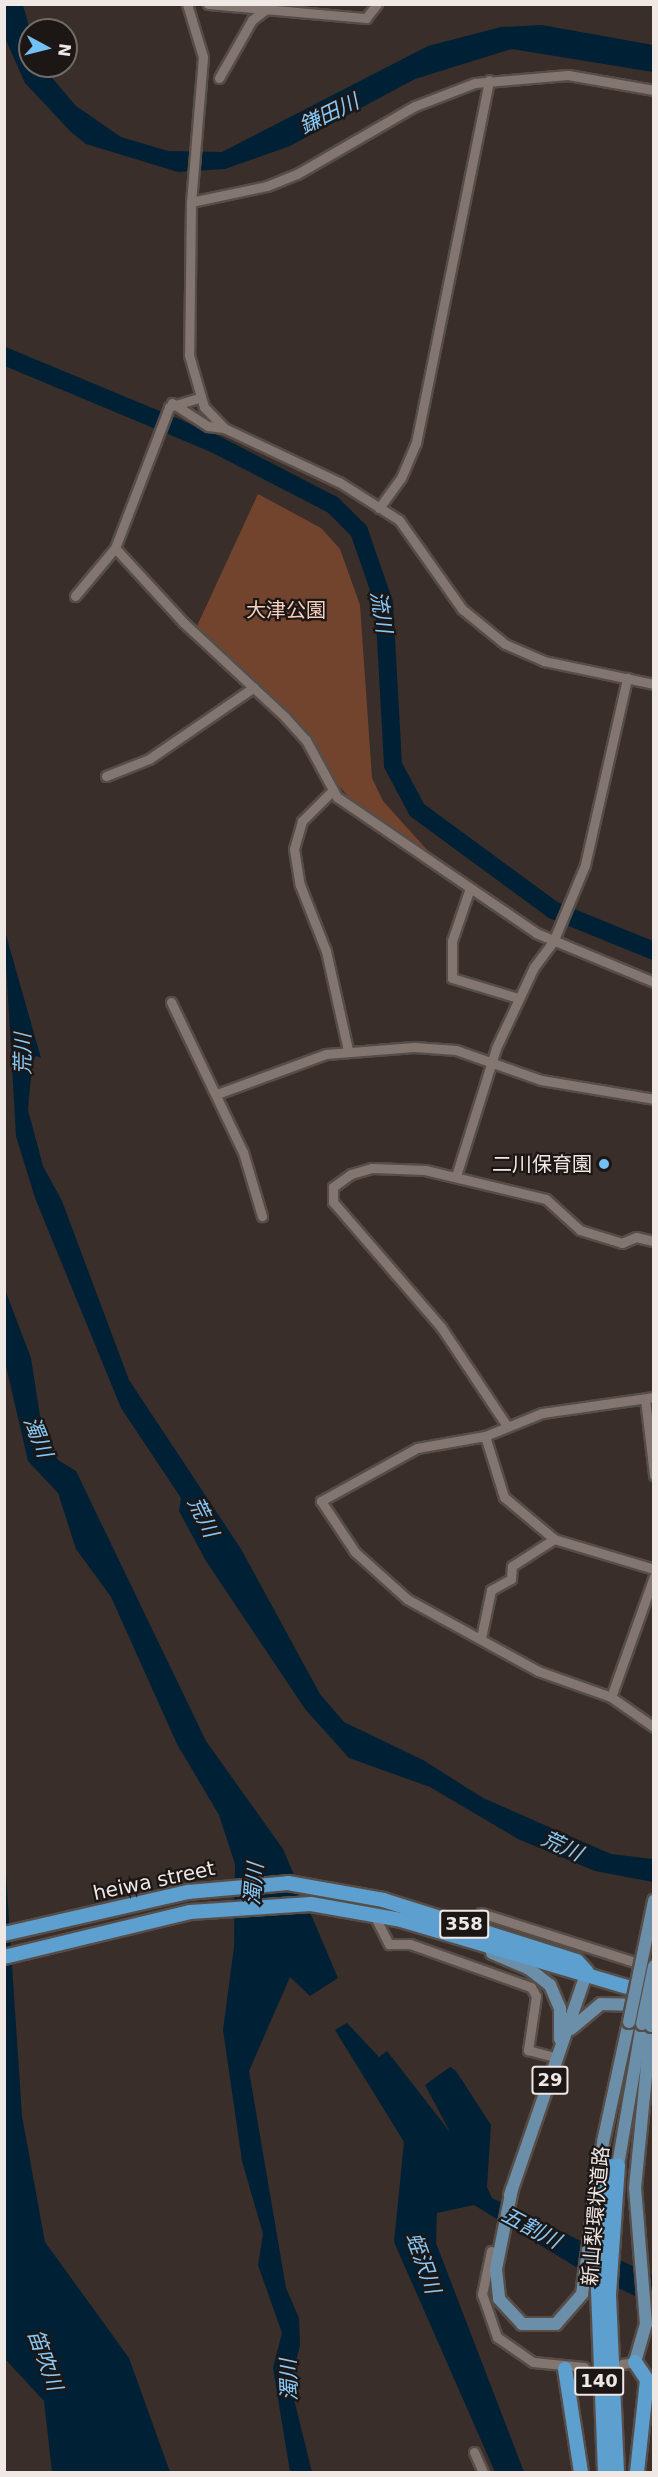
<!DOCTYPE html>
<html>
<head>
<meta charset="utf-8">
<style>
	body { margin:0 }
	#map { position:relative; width:658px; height:2477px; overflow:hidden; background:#392e29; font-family:"DejaVu Sans","Noto Sans JP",sans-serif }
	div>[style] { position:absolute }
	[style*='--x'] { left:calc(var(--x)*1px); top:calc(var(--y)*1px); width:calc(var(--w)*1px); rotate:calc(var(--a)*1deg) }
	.green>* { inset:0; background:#72442e }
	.water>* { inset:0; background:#002135 }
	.river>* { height:18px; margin:-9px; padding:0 9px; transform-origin:9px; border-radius:9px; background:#002135 }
	.roads { filter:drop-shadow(2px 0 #564d48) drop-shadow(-2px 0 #564d48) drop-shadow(0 2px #564d48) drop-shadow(0 -2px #564d48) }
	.minor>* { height:9px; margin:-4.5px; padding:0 4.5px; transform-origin:4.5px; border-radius:4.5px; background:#837671 }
	.major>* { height:12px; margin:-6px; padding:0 6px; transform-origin:6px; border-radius:6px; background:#6c8fa9 }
	.highway>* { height:14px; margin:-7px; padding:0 7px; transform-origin:7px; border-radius:7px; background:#5d9fce }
	.bridges { filter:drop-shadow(2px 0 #564d48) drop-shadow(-2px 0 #564d48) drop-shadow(0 2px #564d48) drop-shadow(0 -2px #564d48) }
	.major-bridge>* { height:12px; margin:-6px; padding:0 6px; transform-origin:6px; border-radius:6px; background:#6c8fa9 }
	.dots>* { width:16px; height:16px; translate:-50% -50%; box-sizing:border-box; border:3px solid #1c1715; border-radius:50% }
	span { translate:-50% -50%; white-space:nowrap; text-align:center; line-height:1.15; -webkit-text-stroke:4.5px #1c1715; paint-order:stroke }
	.shield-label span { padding:2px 4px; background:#1c1715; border:2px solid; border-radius:4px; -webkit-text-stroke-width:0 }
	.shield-label { font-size:18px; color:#efe8e5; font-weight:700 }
	.park-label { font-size:20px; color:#f5cfbf }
	.poi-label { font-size:20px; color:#efe8e5 }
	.right { translate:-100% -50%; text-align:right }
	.street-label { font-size:20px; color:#efe8e5 }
	.water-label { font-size:21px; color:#86c9fa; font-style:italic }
	.frame { position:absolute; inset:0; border:6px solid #efe8e5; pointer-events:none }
	.north { position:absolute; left:18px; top:18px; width:60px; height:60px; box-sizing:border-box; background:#1c1715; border:2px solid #706b68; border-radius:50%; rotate:97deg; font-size:16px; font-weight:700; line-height:24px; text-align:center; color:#efe8e5 }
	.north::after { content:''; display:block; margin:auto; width:21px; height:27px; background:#74c0f6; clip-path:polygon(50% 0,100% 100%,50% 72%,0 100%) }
</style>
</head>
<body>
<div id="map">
	<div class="green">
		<i style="clip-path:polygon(258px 494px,321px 528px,340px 549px,360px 605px,372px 778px,383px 801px,429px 852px,354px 803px,332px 778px,306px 731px,197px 626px)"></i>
	</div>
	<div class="water">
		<i style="clip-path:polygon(4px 5px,23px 5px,30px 30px,30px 66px,42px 66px,76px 106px,121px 137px,168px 151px,222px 152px,428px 46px,501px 27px,542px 25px,653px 45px,653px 72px,512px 49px,415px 79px,290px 146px,225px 169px,178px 172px,86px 144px,71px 132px,25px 83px,5px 38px)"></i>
		<i style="clip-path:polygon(4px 928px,41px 1058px,36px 1056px,32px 1064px,28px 1110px,43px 1166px,62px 1201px,129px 1380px,241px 1549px,320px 1694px,344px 1722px,423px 1760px,483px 1798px,611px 1854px,653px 1859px,653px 1882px,595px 1871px,518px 1839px,430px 1787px,349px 1758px,305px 1709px,206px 1561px,179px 1511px,181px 1498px,121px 1408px,35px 1198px,16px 1136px)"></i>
		<i style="clip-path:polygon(4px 1287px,31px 1358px,43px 1435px,58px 1460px,76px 1471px,206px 1741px,283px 1849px,338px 1978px,310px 1996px,290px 1977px,249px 2071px,286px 2288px,299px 2318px,300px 2346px,290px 2383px,312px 2472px,290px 2472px,273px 2368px,282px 2333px,258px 2265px,263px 2234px,242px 2161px,223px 2030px,234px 1947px,235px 1864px,219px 1815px,177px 1744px,111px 1597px,76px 1549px,58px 1493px,28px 1461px,5px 1362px)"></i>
		<i style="clip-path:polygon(4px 1844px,22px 2116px,45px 2242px,129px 2358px,170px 2472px,52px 2472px,44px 2401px,5px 2359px)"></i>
		<i style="clip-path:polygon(347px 2023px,379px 2057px,387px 2051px,450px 2132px,425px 2085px,450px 2067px,456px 2071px,491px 2125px,487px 2187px,492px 2198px,653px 2276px,653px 2305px,576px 2267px,474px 2205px,437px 2213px,436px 2243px,524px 2472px,495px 2472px,394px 2242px,404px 2142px,335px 2030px)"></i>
	</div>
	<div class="river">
		<i style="--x:4;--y:356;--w:226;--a:22.6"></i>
		<i style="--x:213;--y:443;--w:135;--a:27.3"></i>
		<i style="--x:333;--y:505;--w:37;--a:45"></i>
		<i style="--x:359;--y:531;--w:76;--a:70.9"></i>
		<i style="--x:384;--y:603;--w:162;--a:86.8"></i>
		<i style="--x:393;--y:765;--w:51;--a:61.9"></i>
		<i style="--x:417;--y:810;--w:169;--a:36.3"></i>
		<i style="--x:553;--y:910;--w:109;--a:22.1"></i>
	</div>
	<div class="roads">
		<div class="minor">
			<i style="--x:187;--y:4;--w:55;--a:73.2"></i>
			<i style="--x:203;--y:57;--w:145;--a:94.7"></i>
			<i style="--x:191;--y:202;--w:153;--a:90.7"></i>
			<i style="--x:189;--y:355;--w:54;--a:73.9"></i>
			<i style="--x:204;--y:407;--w:29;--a:46"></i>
			<i style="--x:224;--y:428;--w:127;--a:25.2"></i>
			<i style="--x:339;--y:482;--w:71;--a:32.3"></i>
			<i style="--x:399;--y:520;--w:109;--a:54.7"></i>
			<i style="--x:462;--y:609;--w:55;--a:39.1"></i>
			<i style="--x:505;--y:644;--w:43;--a:23.6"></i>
			<i style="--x:544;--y:661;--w:112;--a:11.8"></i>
			<i style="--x:208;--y:4;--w:159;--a:5.1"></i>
			<i style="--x:366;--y:18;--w:18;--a:-52"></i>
			<i style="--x:219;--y:78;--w:67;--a:-60.4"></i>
			<i style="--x:252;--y:20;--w:16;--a:-38"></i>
			<i style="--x:191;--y:202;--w:78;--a:-11.9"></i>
			<i style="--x:267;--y:186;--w:32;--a:-22"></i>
			<i style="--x:297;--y:174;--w:136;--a:-30"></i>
			<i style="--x:415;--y:106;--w:64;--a:-21"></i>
			<i style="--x:475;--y:83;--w:93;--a:-4.9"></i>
			<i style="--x:568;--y:75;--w:87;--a:9.9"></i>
			<i style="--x:172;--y:403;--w:43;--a:32.6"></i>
			<i style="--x:208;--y:426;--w:16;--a:7"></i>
			<i style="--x:379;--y:508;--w:37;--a:-54"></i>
			<i style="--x:401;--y:478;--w:38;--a:-67"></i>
			<i style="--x:416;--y:443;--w:370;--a:-78.6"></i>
			<i style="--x:115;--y:548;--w:102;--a:47.4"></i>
			<i style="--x:184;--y:623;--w:138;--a:42.9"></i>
			<i style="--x:285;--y:717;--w:31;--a:48"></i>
			<i style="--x:306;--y:740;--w:65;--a:61.5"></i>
			<i style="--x:337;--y:797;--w:241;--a:34.3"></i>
			<i style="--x:536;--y:933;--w:128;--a:22.6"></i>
			<i style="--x:75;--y:596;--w:62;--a:-50.2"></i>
			<i style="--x:115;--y:548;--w:151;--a:-69"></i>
			<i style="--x:169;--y:407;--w:31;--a:-17"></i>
			<i style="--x:106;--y:776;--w:46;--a:-21.6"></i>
			<i style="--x:149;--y:759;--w:127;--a:-34.4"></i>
			<i style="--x:333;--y:790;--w:44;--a:135"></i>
			<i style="--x:302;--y:821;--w:29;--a:106"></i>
			<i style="--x:294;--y:849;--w:36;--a:81"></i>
			<i style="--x:300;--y:885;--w:71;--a:68.5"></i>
			<i style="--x:326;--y:951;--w:101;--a:77.5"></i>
			<i style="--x:470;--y:888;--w:56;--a:108.8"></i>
			<i style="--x:452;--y:941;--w:37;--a:90"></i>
			<i style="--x:452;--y:978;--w:69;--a:16.9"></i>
			<i style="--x:171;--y:1002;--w:166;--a:64.4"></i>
			<i style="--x:243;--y:1152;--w:67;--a:73.5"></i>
			<i style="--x:217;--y:1094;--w:116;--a:-20.2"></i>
			<i style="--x:326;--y:1054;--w:88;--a:-4.5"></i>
			<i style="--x:414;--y:1047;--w:42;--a:4.1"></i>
			<i style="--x:456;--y:1050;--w:90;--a:19.4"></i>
			<i style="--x:541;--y:1080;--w:115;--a:9.5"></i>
			<i style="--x:456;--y:1176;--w:134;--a:-72.6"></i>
			<i style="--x:496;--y:1048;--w:89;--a:-64.9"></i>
			<i style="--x:534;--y:967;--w:31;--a:-53"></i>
			<i style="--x:553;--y:942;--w:83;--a:-67.4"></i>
			<i style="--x:585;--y:865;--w:192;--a:-77.3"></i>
			<i style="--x:654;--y:1397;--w:113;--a:171.9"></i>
			<i style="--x:542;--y:1413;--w:61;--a:158"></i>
			<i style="--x:485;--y:1436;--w:69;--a:170"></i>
			<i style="--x:417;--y:1448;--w:110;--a:151.1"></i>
			<i style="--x:321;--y:1501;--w:61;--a:56.3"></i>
			<i style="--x:355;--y:1552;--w:70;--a:42.1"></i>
			<i style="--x:407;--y:1599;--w:149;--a:28.8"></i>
			<i style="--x:538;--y:1671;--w:77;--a:19.6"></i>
			<i style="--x:611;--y:1697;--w:52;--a:34.9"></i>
			<i style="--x:645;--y:1399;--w:77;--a:83.2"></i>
			<i style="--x:507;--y:1426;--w:119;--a:-123.7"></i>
			<i style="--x:441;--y:1327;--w:165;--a:-130.8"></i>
			<i style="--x:333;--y:1202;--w:15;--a:-90"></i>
			<i style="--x:333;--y:1187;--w:22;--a:-36"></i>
			<i style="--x:351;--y:1174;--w:22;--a:-16"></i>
			<i style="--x:372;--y:1168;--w:53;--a:2.2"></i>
			<i style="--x:425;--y:1170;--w:124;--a:13.5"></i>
			<i style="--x:546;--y:1199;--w:46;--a:42.4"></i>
			<i style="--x:580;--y:1230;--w:44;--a:17.2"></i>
			<i style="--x:622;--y:1243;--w:15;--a:-23"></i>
			<i style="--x:636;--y:1237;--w:18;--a:13"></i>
			<i style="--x:485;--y:1436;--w:64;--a:72.7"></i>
			<i style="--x:504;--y:1497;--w:65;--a:40"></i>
			<i style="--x:554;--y:1539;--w:104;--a:16.7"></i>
			<i style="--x:481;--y:1638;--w:49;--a:-78.2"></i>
			<i style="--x:491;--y:1590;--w:23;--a:-29"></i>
			<i style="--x:511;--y:1579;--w:13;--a:-86"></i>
			<i style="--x:512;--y:1566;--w:50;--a:-32.7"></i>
			<i style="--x:611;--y:1697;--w:128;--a:-70.4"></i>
			<i style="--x:373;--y:1913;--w:35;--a:63"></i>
			<i style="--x:389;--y:1944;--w:21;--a:0"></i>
			<i style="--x:410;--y:1944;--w:128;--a:19.6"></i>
			<i style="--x:531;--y:1987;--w:10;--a:61"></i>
			<i style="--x:536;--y:1996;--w:55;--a:98.4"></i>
			<i style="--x:528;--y:2050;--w:30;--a:15"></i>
			<i style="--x:475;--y:1928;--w:16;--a:-68"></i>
			<i style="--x:481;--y:1913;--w:174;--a:17.7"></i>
			<i style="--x:491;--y:2251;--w:44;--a:101.8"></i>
			<i style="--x:482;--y:2294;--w:46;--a:70.8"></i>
			<i style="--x:497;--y:2337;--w:44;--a:34.8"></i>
			<i style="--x:533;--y:2362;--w:51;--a:5.6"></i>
			<i style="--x:622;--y:2364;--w:13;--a:-9"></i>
			<i style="--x:474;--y:2452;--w:22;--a:66"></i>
		</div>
		<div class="major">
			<i style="--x:492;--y:1953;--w:39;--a:23"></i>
			<i style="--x:528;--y:1968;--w:28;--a:38"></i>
			<i style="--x:550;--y:1985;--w:26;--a:67"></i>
			<i style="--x:560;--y:2009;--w:30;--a:90"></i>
			<i style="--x:571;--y:2029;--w:39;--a:-40"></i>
			<i style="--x:601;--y:2004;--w:41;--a:1.4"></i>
			<i style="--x:618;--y:2165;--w:143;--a:-80.3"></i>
			<i style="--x:512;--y:2189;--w:82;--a:101.3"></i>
			<i style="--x:496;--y:2269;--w:30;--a:84"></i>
			<i style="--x:499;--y:2299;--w:34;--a:47"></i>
			<i style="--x:522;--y:2324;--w:34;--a:0"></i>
			<i style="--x:556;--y:2324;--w:40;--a:-49"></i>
			<i style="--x:582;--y:2294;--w:153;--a:-82.1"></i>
			<i style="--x:603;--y:2142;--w:123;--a:-77.8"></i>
			<i style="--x:510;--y:2195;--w:236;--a:-71"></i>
			<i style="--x:635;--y:2362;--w:40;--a:-74"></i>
			<i style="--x:646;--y:2324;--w:136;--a:-94.6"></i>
			<i style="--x:635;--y:2188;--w:163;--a:-84.4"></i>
		</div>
		<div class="highway">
			<i style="--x:4;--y:1934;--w:189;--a:-12.9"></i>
			<i style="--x:188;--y:1892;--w:100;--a:-5.1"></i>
			<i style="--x:288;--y:1883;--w:97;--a:10.1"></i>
			<i style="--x:383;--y:1900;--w:203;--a:17.5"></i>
			<i style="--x:577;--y:1961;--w:15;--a:48"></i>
			<i style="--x:4;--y:1957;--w:191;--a:-13.6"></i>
			<i style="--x:190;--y:1912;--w:121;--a:-3.8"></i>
			<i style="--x:311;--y:1904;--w:91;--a:10.1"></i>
			<i style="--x:401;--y:1920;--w:264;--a:16.5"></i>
			<i style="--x:635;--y:2362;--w:22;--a:56"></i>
			<i style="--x:647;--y:2380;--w:93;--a:96.2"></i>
			<i style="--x:565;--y:2369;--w:104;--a:81.2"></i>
			<i style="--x:605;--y:2472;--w:182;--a:-92.2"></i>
			<i style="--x:598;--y:2290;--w:127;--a:-85.9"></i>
			<i style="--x:617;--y:2472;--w:178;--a:-92.6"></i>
			<i style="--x:609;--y:2294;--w:129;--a:-86"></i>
		</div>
	</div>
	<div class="bridges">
		<div class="major-bridge">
			<i style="--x:629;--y:2022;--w:124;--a:-78.3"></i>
			<i style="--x:642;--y:2024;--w:59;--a:-78.3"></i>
			<i style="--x:651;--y:2026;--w:21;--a:-82"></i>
		</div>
	</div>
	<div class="dots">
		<i style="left:604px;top:1164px;background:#74c0f6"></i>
	</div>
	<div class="shield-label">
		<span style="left:464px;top:1924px">358</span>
		<span style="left:550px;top:2080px">29</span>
		<span style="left:599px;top:2381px">140</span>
	</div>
	<div class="park-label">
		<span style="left:286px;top:610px">大津公園</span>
	</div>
	<div class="poi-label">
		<span class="right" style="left:592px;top:1164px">二川保育園</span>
	</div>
	<div class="street-label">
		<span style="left:154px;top:1881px;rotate:-12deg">heiwa street</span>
		<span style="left:596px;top:2216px;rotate:-85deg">新山梨環状道路</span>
	</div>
	<div class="water-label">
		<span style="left:329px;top:114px;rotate:-26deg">鎌田川</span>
		<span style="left:381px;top:612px;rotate:81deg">流川</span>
		<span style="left:23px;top:1054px;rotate:-90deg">荒川</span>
		<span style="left:38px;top:1437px;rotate:68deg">濁川</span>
		<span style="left:203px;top:1517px;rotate:64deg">荒川</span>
		<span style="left:562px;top:1846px;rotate:25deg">荒川</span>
		<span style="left:254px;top:1884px;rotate:-85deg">濁川</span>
		<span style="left:531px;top:2228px;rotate:28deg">五割川</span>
		<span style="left:423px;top:2263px;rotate:70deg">蛭沢川</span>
		<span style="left:45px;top:2360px;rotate:70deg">笛吹川</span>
		<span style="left:289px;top:2380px;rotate:-92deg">濁川</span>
	</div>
	<div class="frame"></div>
	<div class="north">N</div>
</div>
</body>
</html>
